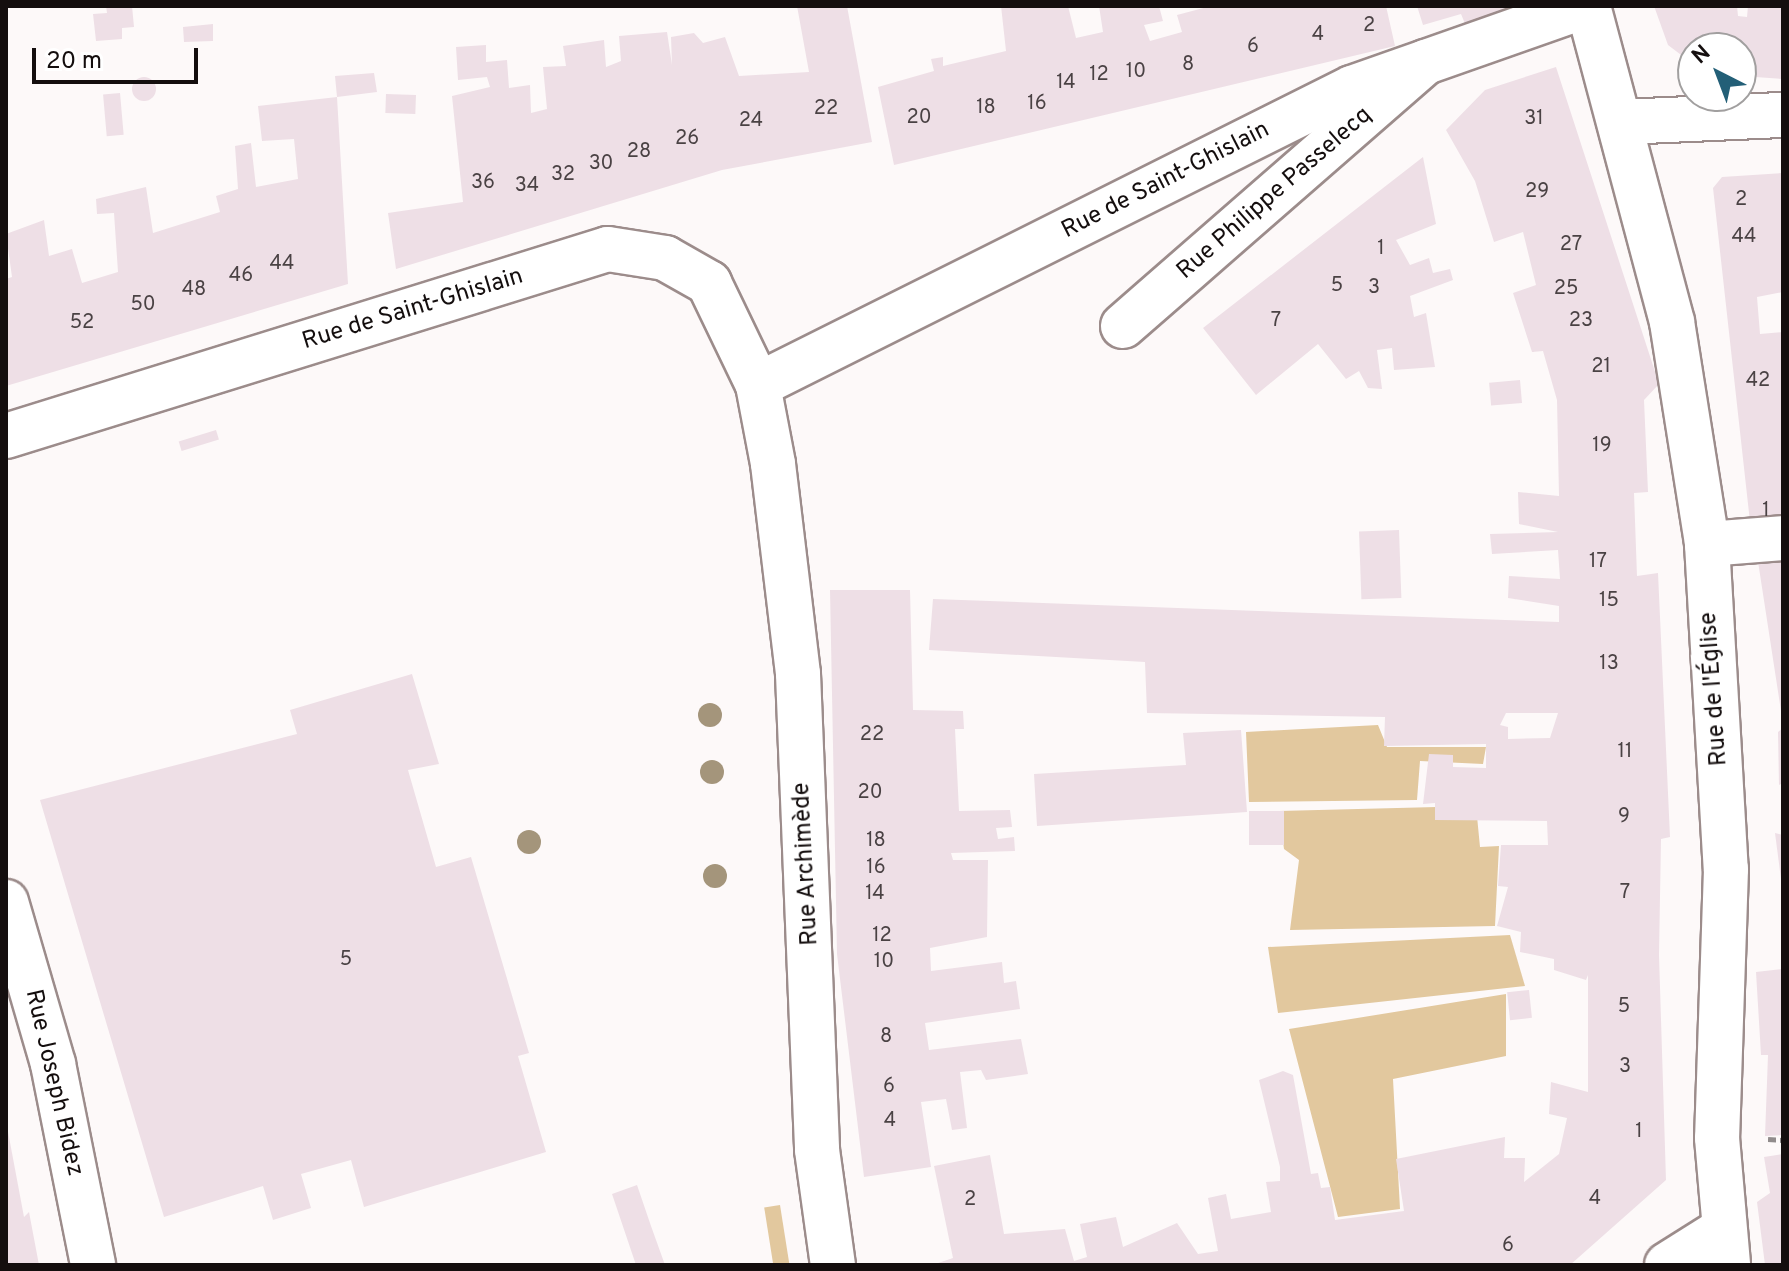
<!DOCTYPE html>
<html>
<head>
<meta charset="utf-8">
<style>
	body { margin:0 }
	#map { position:relative; width:1789px; height:1271px; overflow:hidden; background:#fdf9f9; font-family:Overpass,sans-serif }
	div>[style] { position:absolute }
	[style*='--x'] { left:calc(var(--x)*1px); top:calc(var(--y)*1px); width:calc(var(--w)*1px); rotate:calc(var(--a)*1deg) }
	.green>* { inset:0; background:#e2c89e; transform-origin:0 0 }
	.building>* { inset:0; background:#eedfe6; transform-origin:0 0 }
	.round { border-radius:50% }
	.path>* { height:5px; margin-top:-2.5px; transform-origin:0; background:repeating-linear-gradient(90deg,#918c8c 0 8px,transparent 0 12px) }
	.roads { filter:drop-shadow(2px 0 #9c8c8b) drop-shadow(-2px 0 #9c8c8b) drop-shadow(0 2px #9c8c8b) drop-shadow(0 -2px #9c8c8b) }
	.pedestrian>* { height:44px; margin:-22px; padding:0 22px; transform-origin:22px; border-radius:22px; background:#fff }
	.minor>* { height:44px; margin:-22px; padding:0 22px; transform-origin:22px; border-radius:22px; background:#fff }
	.trees>* { width:24px; height:24px; margin:-12px; border-radius:50%; background:#a4957b }
	span { translate:-50% -50%; white-space:nowrap; text-align:center; line-height:1.15; -webkit-text-stroke:8px #fff; paint-order:stroke }
	.number-label { font-size:20px; color:#4a4244 }
	.number-label span { -webkit-text-stroke-width:0 }
	.street-label { font-size:24px; color:#140e0e }
	.frame { position:absolute; inset:0; border:8px solid #140e0e; pointer-events:none }
	.north { position:absolute; left:1677px; top:32px; width:80px; height:80px; box-sizing:border-box; background:#fff; border:2px solid #a19f9f; border-radius:50%; rotate:318deg; font-size:22px; font-weight:700; line-height:32px; text-align:center; color:#140e0e }
	.north::after { content:''; display:block; margin:auto; width:28px; height:36px; background:#235f77; clip-path:polygon(50% 0,100% 100%,50% 72%,0 100%) }
	.scale { position:absolute; left:32px; top:48px; width:166px; height:36px; box-sizing:border-box; border:4px solid #140e0e; border-top:0; padding-left:10px; font-size:24px; line-height:28px; white-space:nowrap; color:#140e0e; -webkit-text-stroke:6px #fff; paint-order:stroke }
</style>
</head>
<body>
<div id="map">
	<div class="green">
		<i style="clip-path:polygon(1378px 725px,1387px 747px,1486px 747px,1483px 764px,1420px 761px,1417px 800px,1249px 802px,1246px 732px)"></i>
		<i style="clip-path:polygon(1476px 806px,1480px 847px,1499px 846px,1495px 926px,1290px 930px,1299px 860px,1284px 849px,1279px 811px)"></i>
		<i style="clip-path:polygon(1510px 935px,1525px 986px,1278px 1013px,1268px 947px)"></i>
		<i style="clip-path:polygon(1506px 994px,1506px 1056px,1393px 1079px,1400px 1209px,1338px 1217px,1289px 1029px)"></i>
		<i style="left:780px;top:1205px;width:61px;height:16px;rotate:81deg"></i>
	</div>
	<div class="building">
		<i style="clip-path:polygon(106px 6px,132px 6px,134px 27px,122px 28px,122px 39px,96px 41px,93px 14px,107px 13px)"></i>
		<i style="clip-path:polygon(797px 6px,847px 6px,872px 142px,722px 170px,396px 269px,388px 213px,463px 202px,452px 96px,490px 87px,487px 77px,458px 80px,456px 47px,486px 45px,486px 62px,507px 60px,509px 88px,530px 85px,531px 113px,547px 109px,543px 67px,566px 66px,563px 46px,604px 40px,606px 67px,621px 61px,619px 36px,667px 32px,672px 65px,671px 37px,694px 33px,703px 43px,725px 37px,739px 76px,809px 72px)"></i>
		<i style="clip-path:polygon(1001px 6px,1068px 6px,1076px 38px,1103px 32px,1099px 6px,1159px 6px,1163px 21px,1144px 25px,1150px 41px,1182px 32px,1177px 15px,1211px 6px,1386px 6px,1395px 46px,894px 165px,878px 87px,934px 71px,931px 59px,943px 57px,943px 66px,1006px 51px)"></i>
		<i style="clip-path:polygon(1417px 6px,1528px 6px,1466px 26px,1461px 14px,1423px 25px)"></i>
		<i style="clip-path:polygon(1654px 6px,1737px 6px,1738px 16px,1747px 17px,1748px 6px,1783px 6px,1783px 79px,1741px 76px,1741px 48px,1693px 48px,1693px 64px,1668px 45px)"></i>
		<i style="clip-path:polygon(213px 24px,213px 41px,184px 42px,183px 27px)"></i>
		<i style="clip-path:polygon(evenodd,1556px 67px,1659px 384px,1644px 400px,1648px 492px,1634px 493px,1637px 576px,1658px 573px,1670px 837px,1661px 839px,1659px 955px,1666px 1180px,1570px 1265px,932px 1265px,953px 1258px,934px 1166px,990px 1155px,1004px 1234px,1065px 1229px,1074px 1261px,1087px 1257px,1080px 1224px,1116px 1217px,1123px 1247px,1177px 1223px,1198px 1254px,1218px 1251px,1208px 1198px,1226px 1194px,1231px 1219px,1271px 1212px,1266px 1182px,1280px 1181px,1280px 1167px,1259px 1080px,1283px 1071px,1293px 1075px,1311px 1174px,1318px 1173px,1321px 1188px,1330px 1187px,1335px 1220px,1404px 1211px,1396px 1159px,1505px 1137px,1504px 1158px,1525px 1158px,1524px 1182px,1559px 1154px,1567px 1118px,1549px 1114px,1551px 1082px,1588px 1092px,1588px 975px,1586px 980px,1554px 970px,1554px 959px,1520px 952px,1521px 932px,1497px 926px,1508px 887px,1498px 886px,1501px 845px,1548px 845px,1547px 821px,1435px 820px,1435px 803px,1423px 804px,1429px 754px,1453px 755px,1453px 767px,1486px 768px,1486px 744px,1384px 746px,1385px 717px,1147px 713px,1145px 662px,929px 650px,933px 599px,1559px 622px,1559px 606px,1508px 598px,1509px 576px,1560px 579px,1558px 550px,1492px 554px,1490px 534px,1558px 532px,1519px 524px,1518px 492px,1559px 496px,1557px 400px,1543px 351px,1532px 352px,1513px 293px,1536px 285px,1523px 232px,1494px 242px,1475px 181px,1446px 130px,1485px 90px,1556px 67px,1506px 713px,1558px 713px,1550px 738px,1508px 739px,1508px 727px,1500px 725px,1506px 713px)"></i>
		<i style="clip-path:polygon(374px 73px,377px 92px,337px 97px,348px 284px,6px 386px,6px 279px,12px 277px,6px 234px,44px 220px,49px 256px,72px 249px,82px 283px,118px 272px,114px 213px,97px 214px,96px 199px,146px 187px,153px 233px,220px 212px,216px 196px,238px 189px,235px 146px,251px 143px,256px 187px,298px 179px,294px 139px,262px 141px,258px 106px,337px 97px,335px 76px)"></i>
		<i class="round" style="left:132px;top:77px;width:24px;height:24px"></i>
		<i style="left:120px;top:93px;width:42px;height:17px;rotate:85deg"></i>
		<i style="left:386px;top:94px;width:30px;height:19px;rotate:2deg"></i>
		<i style="clip-path:polygon(1423px 157px,1436px 224px,1396px 240px,1410px 265px,1429px 258px,1433px 273px,1450px 269px,1453px 280px,1410px 296px,1414px 317px,1426px 313px,1435px 367px,1394px 370px,1392px 348px,1377px 350px,1382px 389px,1368px 388px,1359px 371px,1346px 379px,1318px 344px,1256px 395px,1203px 328px)"></i>
		<i style="clip-path:polygon(1783px 173px,1783px 292px,1757px 297px,1760px 334px,1783px 332px,1783px 527px,1751px 531px,1713px 188px,1722px 177px)"></i>
		<i style="left:1520px;top:380px;width:23px;height:31px;rotate:85deg"></i>
		<i style="left:216px;top:430px;width:10px;height:39px;rotate:73deg"></i>
		<i style="left:1399px;top:530px;width:68px;height:40px;rotate:88deg"></i>
		<i style="clip-path:polygon(1783px 553px,1783px 711px,1781px 711px,1757px 555px)"></i>
		<i style="clip-path:polygon(830px 590px,910px 590px,913px 710px,963px 711px,964px 729px,955px 729px,959px 811px,1010px 810px,1012px 827px,996px 828px,998px 839px,1014px 837px,1015px 851px,951px 853px,953px 860px,988px 860px,987px 937px,930px 948px,931px 971px,1002px 962px,1004px 983px,1016px 981px,1020px 1009px,925px 1023px,929px 1050px,1021px 1039px,1028px 1074px,986px 1080px,981px 1070px,960px 1072px,967px 1128px,952px 1130px,946px 1099px,921px 1102px,931px 1167px,864px 1177px,837px 954px)"></i>
		<i style="clip-path:polygon(412px 674px,439px 764px,408px 770px,436px 867px,471px 857px,529px 1053px,518px 1056px,546px 1152px,364px 1207px,351px 1160px,301px 1174px,311px 1208px,273px 1220px,263px 1186px,164px 1217px,40px 800px,297px 734px,290px 710px)"></i>
		<i style="clip-path:polygon(1783px 728px,1783px 783px,1779px 785px,1778px 732px)"></i>
		<i style="clip-path:polygon(1241px 730px,1247px 812px,1037px 826px,1034px 774px,1186px 765px,1183px 733px)"></i>
		<i style="left:1284px;top:811px;width:34px;height:35px;rotate:90deg"></i>
		<i style="clip-path:polygon(1775px 833px,1783px 835px,1783px 878px,1781px 879px)"></i>
		<i style="clip-path:polygon(1783px 969px,1783px 1135px,1765px 1136px,1768px 1055px,1761px 1055px,1756px 972px)"></i>
		<i style="left:1529px;top:990px;width:28px;height:22px;rotate:84deg"></i>
		<i style="clip-path:polygon(6px 1121px,24px 1217px,29px 1212px,39px 1265px,6px 1265px)"></i>
		<i style="clip-path:polygon(1783px 1154px,1783px 1265px,1765px 1265px,1757px 1202px,1770px 1193px,1764px 1157px)"></i>
		<i style="clip-path:polygon(637px 1185px,651px 1226px,665px 1265px,636px 1265px,612px 1194px)"></i>
	</div>
	<div class="path">
		<i style="--x:1768;--y:1139;--w:15;--a:4"></i>
	</div>
	<div class="roads">
		<div class="pedestrian">
			<i style="--x:1123;--y:326;--w:402;--a:-41.1"></i>
		</div>
		<div class="minor">
			<i style="--x:1588;--y:6;--w:327;--a:75.1"></i>
			<i style="--x:1672;--y:322;--w:225;--a:81"></i>
			<i style="--x:1707;--y:544;--w:326;--a:86.7"></i>
			<i style="--x:1726;--y:869;--w:269;--a:91.9"></i>
			<i style="--x:1717;--y:1138;--w:127;--a:85"></i>
			<i style="--x:1621;--y:122;--w:162;--a:-2.5"></i>
			<i style="--x:758;--y:385;--w:664;--a:-26.57"></i>
			<i style="--x:1352;--y:88;--w:247;--a:-19.4"></i>
			<i style="--x:6;--y:436;--w:630;--a:-17.26"></i>
			<i style="--x:608;--y:249;--w:58;--a:9"></i>
			<i style="--x:665;--y:258;--w:51;--a:29.6"></i>
			<i style="--x:709;--y:283;--w:113;--a:64.3"></i>
			<i style="--x:758;--y:385;--w:80;--a:79.2"></i>
			<i style="--x:773;--y:464;--w:211;--a:83.2"></i>
			<i style="--x:798;--y:674;--w:476;--a:87.7"></i>
			<i style="--x:817;--y:1150;--w:116;--a:82.1"></i>
			<i style="--x:1707;--y:544;--w:76;--a:-4.5"></i>
			<i style="--x:6;--y:902;--w:169;--a:73.8"></i>
			<i style="--x:53;--y:1064;--w:205;--a:78.7"></i>
			<i style="--x:1667;--y:1265;--w:64;--a:-32.2"></i>
		</div>
	</div>
	<div class="trees">
		<i style="left:710px;top:715px"></i>
		<i style="left:712px;top:772px"></i>
		<i style="left:529px;top:842px"></i>
		<i style="left:715px;top:876px"></i>
	</div>
	<div class="number-label">
		<span style="left:1369px;top:26px">2</span>
		<span style="left:1318px;top:35px">4</span>
		<span style="left:1253px;top:47px">6</span>
		<span style="left:1188px;top:65px">8</span>
		<span style="left:1136px;top:72px">10</span>
		<span style="left:1099px;top:75px">12</span>
		<span style="left:1066px;top:83px">14</span>
		<span style="left:1037px;top:104px">16</span>
		<span style="left:986px;top:108px">18</span>
		<span style="left:826px;top:109px">22</span>
		<span style="left:919px;top:118px">20</span>
		<span style="left:1534px;top:119px">31</span>
		<span style="left:751px;top:121px">24</span>
		<span style="left:687px;top:139px">26</span>
		<span style="left:639px;top:152px">28</span>
		<span style="left:601px;top:164px">30</span>
		<span style="left:563px;top:175px">32</span>
		<span style="left:483px;top:183px">36</span>
		<span style="left:527px;top:186px">34</span>
		<span style="left:1537px;top:192px">29</span>
		<span style="left:1741px;top:200px">2</span>
		<span style="left:1744px;top:237px">44</span>
		<span style="left:1571px;top:245px">27</span>
		<span style="left:1381px;top:249px">1</span>
		<span style="left:282px;top:264px">44</span>
		<span style="left:241px;top:276px">46</span>
		<span style="left:1337px;top:286px">5</span>
		<span style="left:1374px;top:288px">3</span>
		<span style="left:1566px;top:289px">25</span>
		<span style="left:194px;top:290px">48</span>
		<span style="left:143px;top:305px">50</span>
		<span style="left:1276px;top:321px">7</span>
		<span style="left:1581px;top:321px">23</span>
		<span style="left:82px;top:323px">52</span>
		<span style="left:1601px;top:367px">21</span>
		<span style="left:1758px;top:381px">42</span>
		<span style="left:1602px;top:446px">19</span>
		<span style="left:1766px;top:511px">1</span>
		<span style="left:1598px;top:562px">17</span>
		<span style="left:1609px;top:601px">15</span>
		<span style="left:1609px;top:664px">13</span>
		<span style="left:872px;top:735px">22</span>
		<span style="left:1625px;top:752px">11</span>
		<span style="left:870px;top:793px">20</span>
		<span style="left:1624px;top:817px">9</span>
		<span style="left:876px;top:841px">18</span>
		<span style="left:876px;top:868px">16</span>
		<span style="left:1625px;top:893px">7</span>
		<span style="left:875px;top:894px">14</span>
		<span style="left:882px;top:936px">12</span>
		<span style="left:346px;top:960px">5</span>
		<span style="left:884px;top:962px">10</span>
		<span style="left:1624px;top:1007px">5</span>
		<span style="left:886px;top:1037px">8</span>
		<span style="left:1625px;top:1067px">3</span>
		<span style="left:889px;top:1087px">6</span>
		<span style="left:890px;top:1121px">4</span>
		<span style="left:1639px;top:1132px">1</span>
		<span style="left:1595px;top:1199px">4</span>
		<span style="left:970px;top:1200px">2</span>
		<span style="left:1508px;top:1246px">6</span>
	</div>
	<div class="street-label">
		<span style="left:1166px;top:181px;rotate:-27deg">Rue de Saint-Ghislain</span>
		<span style="left:1275px;top:194px;rotate:-41deg">Rue Philippe Passelecq</span>
		<span style="left:413px;top:310px;rotate:-17deg">Rue de Saint-Ghislain</span>
		<span style="left:1715px;top:689px;rotate:-94deg">Rue de l'Église</span>
		<span style="left:807px;top:864px;rotate:-93deg">Rue Archimède</span>
		<span style="left:53px;top:1083px;rotate:77deg">Rue Joseph Bidez</span>
	</div>
	<div class="frame"></div>
	<div class="north">N</div>
	<div class="scale">20 m</div>
</div>
</body>
</html>
